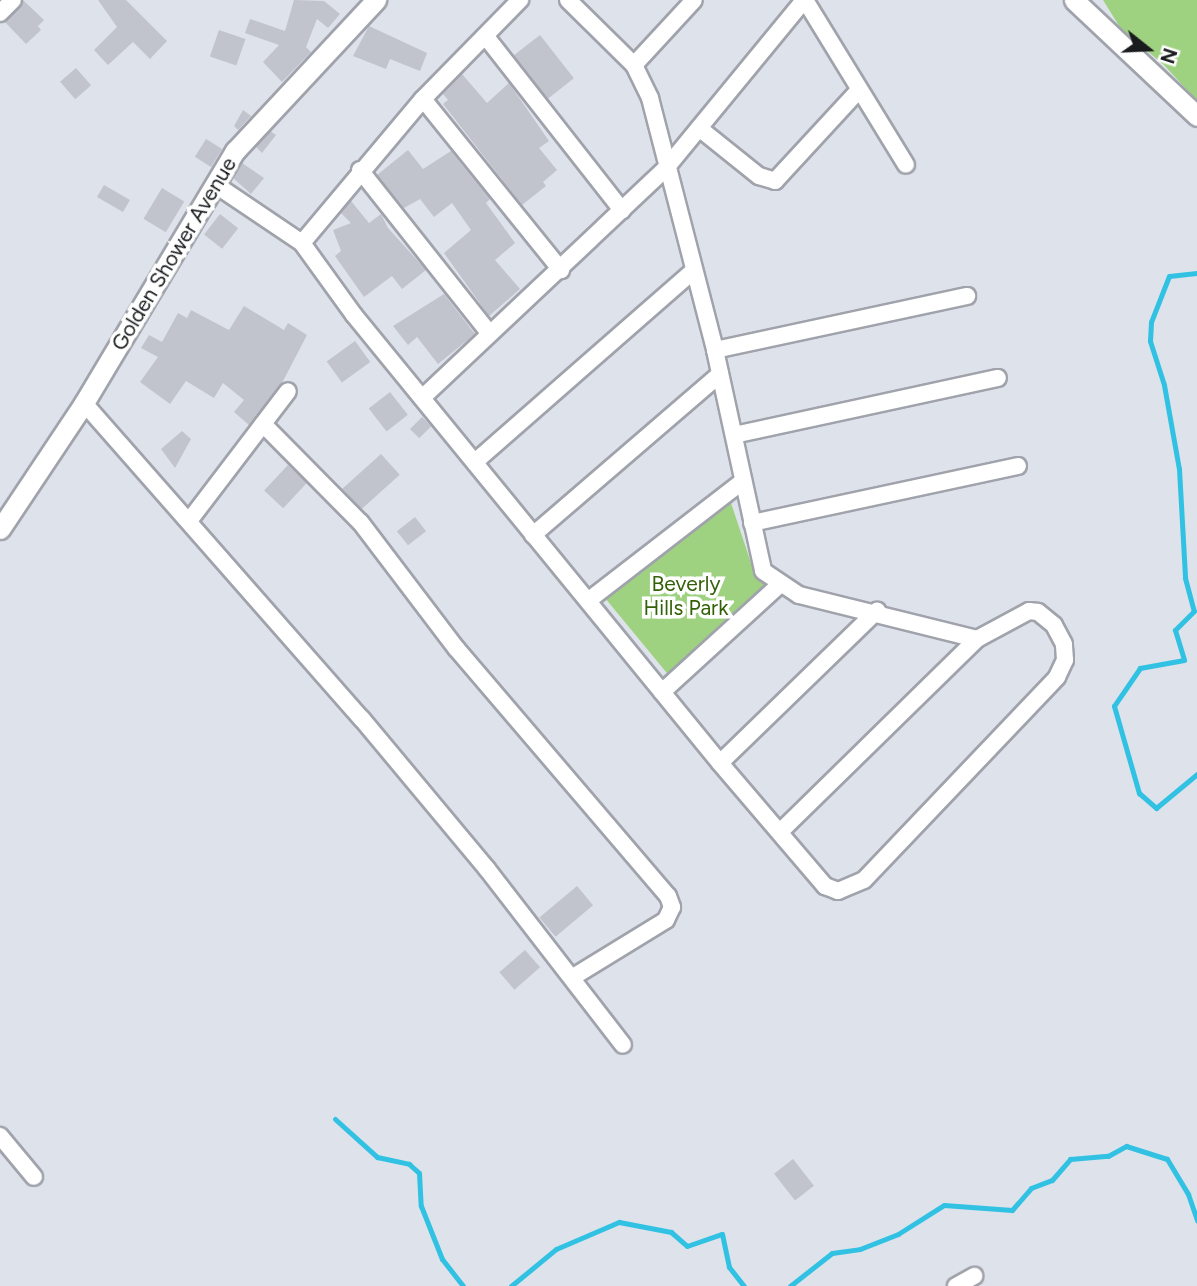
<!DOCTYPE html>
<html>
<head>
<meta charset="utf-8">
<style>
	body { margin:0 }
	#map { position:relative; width:1197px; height:1286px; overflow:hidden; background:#dee2ea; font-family:Figtree,sans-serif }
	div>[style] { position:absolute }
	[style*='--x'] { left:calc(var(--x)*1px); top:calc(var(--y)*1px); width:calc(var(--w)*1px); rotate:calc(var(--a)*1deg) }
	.green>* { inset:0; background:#9fd280 }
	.stream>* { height:5px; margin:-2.5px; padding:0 2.5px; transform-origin:2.5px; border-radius:2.5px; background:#31c2e3 }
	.building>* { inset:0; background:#c1c4cc; transform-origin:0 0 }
	.roads { filter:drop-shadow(2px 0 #a0a3ab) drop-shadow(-2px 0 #a0a3ab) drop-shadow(0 2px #a0a3ab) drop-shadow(0 -2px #a0a3ab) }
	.minor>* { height:16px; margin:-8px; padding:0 8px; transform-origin:8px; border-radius:8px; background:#fff }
	.tertiary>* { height:19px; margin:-9.5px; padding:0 9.5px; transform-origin:9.5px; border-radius:9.5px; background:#fff }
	span { translate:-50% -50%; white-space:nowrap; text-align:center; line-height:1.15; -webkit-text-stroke:7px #fff; paint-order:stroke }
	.street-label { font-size:21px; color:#191b1d }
	.park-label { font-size:21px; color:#336107 }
	.north { position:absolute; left:1113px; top:14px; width:70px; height:70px; -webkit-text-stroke:5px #fff; paint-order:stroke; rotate:108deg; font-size:19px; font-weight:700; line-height:28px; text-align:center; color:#191b1d }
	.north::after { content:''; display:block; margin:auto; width:24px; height:32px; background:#191b1d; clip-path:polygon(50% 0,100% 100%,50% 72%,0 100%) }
</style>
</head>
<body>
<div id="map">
	<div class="green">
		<i style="clip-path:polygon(1103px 0,1197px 0,1197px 101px,1164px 65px,1121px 29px)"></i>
		<i style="clip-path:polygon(729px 497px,752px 566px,773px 583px,671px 678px,605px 598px)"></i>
	</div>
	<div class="stream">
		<i style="--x:1197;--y:273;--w:28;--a:174"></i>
		<i style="--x:1169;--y:276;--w:49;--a:111.4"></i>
		<i style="--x:1151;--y:322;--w:19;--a:93"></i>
		<i style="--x:1150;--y:341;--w:46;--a:72.3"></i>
		<i style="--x:1164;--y:385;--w:85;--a:79.9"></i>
		<i style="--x:1179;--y:469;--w:109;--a:86.8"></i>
		<i style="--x:1185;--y:578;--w:34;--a:75"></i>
		<i style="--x:1194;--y:611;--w:27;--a:135"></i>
		<i style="--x:1175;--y:630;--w:31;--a:73"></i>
		<i style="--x:1184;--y:660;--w:45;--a:169.7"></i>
		<i style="--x:1140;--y:668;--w:46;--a:124.4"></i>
		<i style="--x:1114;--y:706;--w:91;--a:74"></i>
		<i style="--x:1139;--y:793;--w:23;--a:41"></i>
		<i style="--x:1156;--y:808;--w:53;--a:-39.7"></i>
		<i style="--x:335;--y:1119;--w:57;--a:42.1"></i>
		<i style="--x:377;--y:1157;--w:33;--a:12"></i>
		<i style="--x:409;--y:1164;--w:13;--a:42"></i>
		<i style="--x:419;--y:1173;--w:33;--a:87"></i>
		<i style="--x:421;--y:1206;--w:57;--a:68.4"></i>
		<i style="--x:442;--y:1259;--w:34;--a:52"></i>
		<i style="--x:511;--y:1286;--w:58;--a:-39.4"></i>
		<i style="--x:556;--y:1249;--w:69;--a:-23.2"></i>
		<i style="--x:619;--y:1222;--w:53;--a:10.9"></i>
		<i style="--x:671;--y:1232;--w:21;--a:41"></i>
		<i style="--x:687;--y:1246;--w:37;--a:-19"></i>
		<i style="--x:722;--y:1234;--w:34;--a:78"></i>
		<i style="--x:729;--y:1267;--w:24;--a:52"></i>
		<i style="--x:790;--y:1286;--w:53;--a:-38.2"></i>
		<i style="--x:832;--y:1253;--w:28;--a:-8"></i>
		<i style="--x:860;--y:1249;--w:41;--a:-21.5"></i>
		<i style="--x:898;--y:1234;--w:54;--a:-32.2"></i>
		<i style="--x:944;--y:1205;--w:68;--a:4.2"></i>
		<i style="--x:1012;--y:1210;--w:29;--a:-49"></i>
		<i style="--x:1031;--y:1188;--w:22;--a:-21"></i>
		<i style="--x:1052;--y:1180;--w:28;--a:-49"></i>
		<i style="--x:1070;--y:1159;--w:38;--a:-5"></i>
		<i style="--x:1108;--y:1156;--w:21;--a:-29"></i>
		<i style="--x:1126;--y:1146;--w:43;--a:17.6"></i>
		<i style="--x:1167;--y:1159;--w:41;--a:59"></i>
		<i style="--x:1188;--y:1194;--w:28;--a:71"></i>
	</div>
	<div class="building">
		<i style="clip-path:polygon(23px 0,44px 20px,38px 26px,41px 30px,26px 44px,5px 22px)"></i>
		<i style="clip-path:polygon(98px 0,126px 0,167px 41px,150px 59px,133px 42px,108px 65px,94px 50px,117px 27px)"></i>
		<i style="clip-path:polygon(294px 0,324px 1px,340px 14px,328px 28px,317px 19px,306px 47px,311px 52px,282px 82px,263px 62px,279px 45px,245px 33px,250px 19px,285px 31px)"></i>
		<i style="clip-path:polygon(369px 26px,427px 53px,420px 71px,390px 59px,386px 69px,353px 56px)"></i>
		<i style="left:219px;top:30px;width:28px;height:28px;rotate:19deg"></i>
		<i style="left:540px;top:35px;width:55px;height:33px;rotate:52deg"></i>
		<i style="left:76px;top:68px;width:23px;height:21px;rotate:49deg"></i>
		<i style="clip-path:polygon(462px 74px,487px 103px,509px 83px,549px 141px,539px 148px,557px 170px,543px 182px,546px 186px,522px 205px,443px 104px,448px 100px,443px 94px)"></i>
		<i style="clip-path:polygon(243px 110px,251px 116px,238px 130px,234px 126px)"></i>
		<i style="clip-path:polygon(270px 131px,276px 135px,262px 153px,256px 147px)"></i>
		<i style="left:206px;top:139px;width:19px;height:21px;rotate:32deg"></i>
		<i style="clip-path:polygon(408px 150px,423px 169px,451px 151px,490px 199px,486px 203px,515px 243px,495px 260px,520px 289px,489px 316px,444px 253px,471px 230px,452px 203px,434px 217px,420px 199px,404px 208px,377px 175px)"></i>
		<i style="clip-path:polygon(242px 163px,264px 178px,251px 194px,233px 178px)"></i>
		<i style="left:104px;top:185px;width:30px;height:14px;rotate:30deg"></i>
		<i style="left:162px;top:188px;width:26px;height:36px;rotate:31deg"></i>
		<i style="clip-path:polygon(351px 201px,369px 223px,381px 214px,388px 228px,426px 270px,402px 289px,392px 276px,364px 297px,335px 256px,341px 251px,333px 230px,351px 223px,341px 213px)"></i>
		<i style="left:220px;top:214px;width:23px;height:26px;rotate:38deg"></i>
		<i style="clip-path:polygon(444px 294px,475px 334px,438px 364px,417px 337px,408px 345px,393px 326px)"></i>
		<i style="clip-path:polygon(244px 306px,284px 330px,288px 323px,307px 335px,282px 383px,249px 425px,234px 412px,244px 400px,223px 383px,214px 398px,186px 381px,170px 404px,140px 382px,158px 357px,141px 348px,149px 335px,162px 342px,178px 313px,187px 318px,191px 310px,229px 330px)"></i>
		<i style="left:355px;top:341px;width:26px;height:35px;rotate:54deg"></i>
		<i style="left:390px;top:392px;width:29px;height:27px;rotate:52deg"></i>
		<i style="left:422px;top:417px;width:13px;height:17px;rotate:45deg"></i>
		<i style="clip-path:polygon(182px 431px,191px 439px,175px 468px,161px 449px)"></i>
		<i style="left:381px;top:454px;width:28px;height:52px;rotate:48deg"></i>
		<i style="left:288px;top:465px;width:26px;height:35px;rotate:43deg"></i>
		<i style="left:415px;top:517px;width:18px;height:23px;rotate:52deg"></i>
		<i style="left:577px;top:886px;width:25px;height:49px;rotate:50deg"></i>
		<i style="left:525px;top:950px;width:23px;height:34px;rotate:49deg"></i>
		<i style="left:793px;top:1159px;width:34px;height:24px;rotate:52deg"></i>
	</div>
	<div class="roads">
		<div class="minor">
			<i style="--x:568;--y:0;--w:93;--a:44.6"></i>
			<i style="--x:634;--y:65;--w:37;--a:64"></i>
			<i style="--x:650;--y:98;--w:260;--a:75.5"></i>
			<i style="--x:715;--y:350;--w:226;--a:77.7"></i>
			<i style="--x:763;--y:571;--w:43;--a:33.7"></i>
			<i style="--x:799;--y:595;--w:183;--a:13.9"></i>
			<i style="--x:805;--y:0;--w:193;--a:58.5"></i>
			<i style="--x:0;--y:13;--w:18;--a:-45"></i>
			<i style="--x:487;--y:38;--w:219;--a:51.9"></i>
			<i style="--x:634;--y:65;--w:88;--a:-47.3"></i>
			<i style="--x:423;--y:99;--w:220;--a:51.1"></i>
			<i style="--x:699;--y:128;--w:77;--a:38.7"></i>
			<i style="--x:759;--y:176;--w:17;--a:17"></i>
			<i style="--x:775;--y:181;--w:124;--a:-47.3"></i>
			<i style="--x:360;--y:170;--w:208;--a:51.6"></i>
			<i style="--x:216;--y:185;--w:104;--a:34"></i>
			<i style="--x:302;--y:243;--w:89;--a:54.2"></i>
			<i style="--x:354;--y:315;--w:578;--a:50.75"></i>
			<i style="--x:720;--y:763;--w:162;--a:49.5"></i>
			<i style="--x:825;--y:886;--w:14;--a:21"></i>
			<i style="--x:838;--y:891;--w:28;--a:-23"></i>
			<i style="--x:864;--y:880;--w:280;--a:-46.4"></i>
			<i style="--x:1057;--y:677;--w:19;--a:-65"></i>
			<i style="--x:1065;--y:660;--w:16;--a:-94"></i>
			<i style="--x:1064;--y:644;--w:21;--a:-118"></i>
			<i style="--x:1054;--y:625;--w:21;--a:-141"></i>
			<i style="--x:1038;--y:612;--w:9;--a:-174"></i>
			<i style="--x:1029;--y:611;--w:59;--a:151.7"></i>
			<i style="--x:977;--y:639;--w:276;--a:135.6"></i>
			<i style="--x:302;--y:243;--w:188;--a:-50"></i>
			<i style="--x:423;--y:99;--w:139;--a:-45.6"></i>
			<i style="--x:715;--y:350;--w:258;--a:-12.1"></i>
			<i style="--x:422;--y:398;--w:337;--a:-43.3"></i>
			<i style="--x:667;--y:167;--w:216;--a:-50.6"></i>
			<i style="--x:84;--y:403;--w:421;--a:48.7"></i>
			<i style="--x:362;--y:719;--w:195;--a:50.2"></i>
			<i style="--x:487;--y:869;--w:222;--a:52.3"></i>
			<i style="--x:263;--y:424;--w:139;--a:45.3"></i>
			<i style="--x:361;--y:523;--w:157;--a:52.8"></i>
			<i style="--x:456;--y:648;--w:326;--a:49.5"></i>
			<i style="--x:668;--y:896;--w:12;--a:70"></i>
			<i style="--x:672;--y:907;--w:14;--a:115"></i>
			<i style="--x:666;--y:920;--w:109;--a:148.5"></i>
			<i style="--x:734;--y:435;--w:270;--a:-12.2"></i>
			<i style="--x:476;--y:461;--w:287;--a:-41.2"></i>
			<i style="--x:189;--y:521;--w:163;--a:-52.7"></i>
			<i style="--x:752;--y:523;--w:272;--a:-12.1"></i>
			<i style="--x:533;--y:535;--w:247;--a:-40.7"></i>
			<i style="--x:589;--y:600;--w:195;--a:-37.7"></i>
			<i style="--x:662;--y:692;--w:159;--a:-42.4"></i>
			<i style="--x:720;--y:763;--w:219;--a:-44.1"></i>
			<i style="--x:0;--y:1136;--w:53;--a:50.3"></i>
			<i style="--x:956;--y:1286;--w:21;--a:-29"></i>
		</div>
		<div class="tertiary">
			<i style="--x:1074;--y:0;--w:169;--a:43.3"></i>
			<i style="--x:0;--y:529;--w:151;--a:-56.3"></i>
			<i style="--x:84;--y:403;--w:294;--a:-59.1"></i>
			<i style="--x:235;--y:151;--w:207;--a:-47"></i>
		</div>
	</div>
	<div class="street-label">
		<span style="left:174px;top:254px;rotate:-59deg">Golden Shower Avenue</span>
	</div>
	<div class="park-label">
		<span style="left:686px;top:596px">Beverly<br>Hills Park</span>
	</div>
	<div class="north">N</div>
</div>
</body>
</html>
